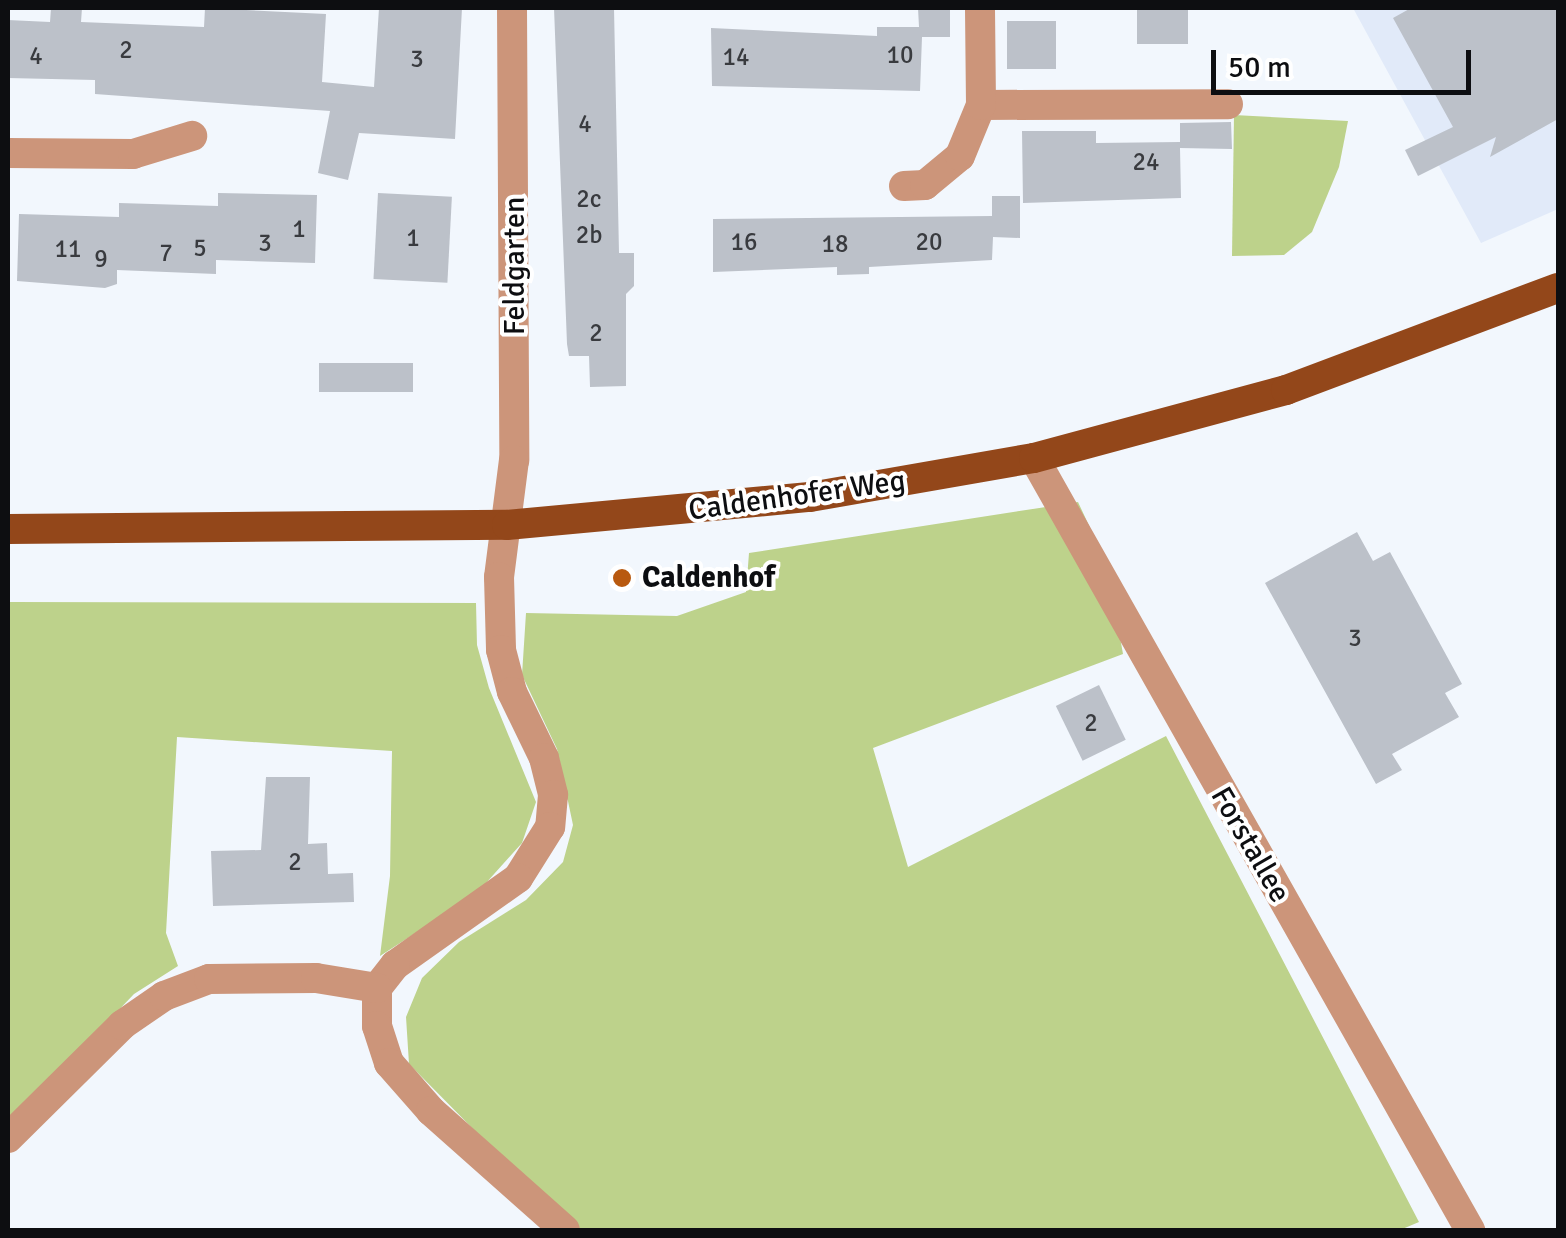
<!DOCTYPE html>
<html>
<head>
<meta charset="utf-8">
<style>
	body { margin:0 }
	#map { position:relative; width:1566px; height:1238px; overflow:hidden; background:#f2f7fd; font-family:Signika,sans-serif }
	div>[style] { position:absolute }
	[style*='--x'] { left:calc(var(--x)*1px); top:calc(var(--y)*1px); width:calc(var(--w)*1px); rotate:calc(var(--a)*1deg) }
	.built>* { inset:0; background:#e1eaf9 }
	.green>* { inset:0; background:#bdd28b }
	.building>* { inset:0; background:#bcc1c9; transform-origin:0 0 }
	.minor>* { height:30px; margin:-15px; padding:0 15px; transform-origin:15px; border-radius:15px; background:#cc957a }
	.major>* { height:30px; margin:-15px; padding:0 15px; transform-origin:15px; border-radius:15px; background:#93471a }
	.dots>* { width:28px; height:28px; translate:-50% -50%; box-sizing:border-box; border:5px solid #fff; border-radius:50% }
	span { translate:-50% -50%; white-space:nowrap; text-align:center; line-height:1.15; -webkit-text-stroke:8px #fff; paint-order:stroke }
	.number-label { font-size:25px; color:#393b3f }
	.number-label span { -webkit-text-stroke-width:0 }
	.street-label { font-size:30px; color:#0d0e11 }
	.poi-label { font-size:30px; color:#0d0e11; font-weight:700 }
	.left { translate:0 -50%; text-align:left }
	.frame { position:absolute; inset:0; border:10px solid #0d0e11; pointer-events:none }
	.scale { position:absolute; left:1211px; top:50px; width:260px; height:45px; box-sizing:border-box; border:5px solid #0d0e11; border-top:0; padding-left:12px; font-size:30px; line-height:35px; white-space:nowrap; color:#0d0e11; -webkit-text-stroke:8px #fff; paint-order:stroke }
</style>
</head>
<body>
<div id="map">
	<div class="built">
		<i style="clip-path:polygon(1353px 8px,1558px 8px,1558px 209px,1481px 243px)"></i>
	</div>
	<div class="green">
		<i style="clip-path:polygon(1234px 115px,1348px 121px,1339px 167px,1312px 232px,1284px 255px,1232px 256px)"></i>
		<i style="clip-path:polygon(1078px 502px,1107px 564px,1123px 654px,873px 748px,908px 867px,1166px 736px,1419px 1222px,1400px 1230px,573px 1230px,409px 1064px,406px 1017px,422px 978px,459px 942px,526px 900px,563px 862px,573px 825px,557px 749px,522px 675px,526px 613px,677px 616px,746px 592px,749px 553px)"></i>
		<i style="clip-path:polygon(8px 602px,476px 603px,477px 645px,489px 688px,536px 802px,522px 843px,477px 893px,380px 956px,390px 876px,392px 751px,177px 737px,166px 933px,178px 966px,134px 994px,8px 1126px)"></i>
	</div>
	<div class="building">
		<i style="clip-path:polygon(51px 8px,82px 8px,81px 22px,204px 27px,205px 8px,326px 14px,322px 82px,374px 87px,379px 8px,462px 8px,455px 139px,359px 133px,348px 180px,318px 173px,330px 111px,95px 94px,95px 80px,8px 78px,8px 20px,50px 22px)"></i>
		<i style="clip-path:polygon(554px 8px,614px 8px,619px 253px,634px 253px,634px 286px,626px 294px,626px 386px,590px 387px,589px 356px,569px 356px,567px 344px)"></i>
		<i style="clip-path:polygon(918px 8px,950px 8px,950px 37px,922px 37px,920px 91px,712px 86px,711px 28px,877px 36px,877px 27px,919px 27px)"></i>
		<i style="left:1137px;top:8px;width:51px;height:36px"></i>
		<i style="clip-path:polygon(1411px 8px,1558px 8px,1558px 119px,1490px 157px,1496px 137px,1418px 176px,1405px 150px,1453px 127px,1393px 18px)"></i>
		<i style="left:1007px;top:21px;width:49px;height:48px"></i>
		<i style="clip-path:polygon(1231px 122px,1232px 149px,1180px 148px,1181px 198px,1023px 203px,1022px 131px,1096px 131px,1096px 143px,1180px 142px,1180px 123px)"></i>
		<i style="clip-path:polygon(218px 193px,317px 195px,315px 263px,216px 260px,216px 274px,117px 270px,117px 284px,105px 288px,17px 281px,19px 214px,119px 217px,119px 203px,218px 206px)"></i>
		<i style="left:378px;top:193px;width:74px;height:86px;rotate:3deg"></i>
		<i style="clip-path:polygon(992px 196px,1020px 196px,1020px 238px,993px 237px,992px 260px,869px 267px,869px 274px,837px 275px,837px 267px,713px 272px,713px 219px,992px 216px)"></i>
		<i style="left:413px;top:363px;width:29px;height:94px;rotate:90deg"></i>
		<i style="clip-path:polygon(1357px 532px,1373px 561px,1390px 552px,1462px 684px,1445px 693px,1459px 717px,1392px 754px,1402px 770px,1376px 784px,1265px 583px)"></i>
		<i style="left:1099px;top:685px;width:61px;height:48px;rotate:64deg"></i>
		<i style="clip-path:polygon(266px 777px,310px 777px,308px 844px,327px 843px,328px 874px,353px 873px,354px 902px,213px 906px,211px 851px,261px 850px)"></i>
	</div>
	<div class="minor">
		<i style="--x:512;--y:8;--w:452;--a:89.7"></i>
		<i style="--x:514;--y:460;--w:118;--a:97.3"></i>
		<i style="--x:499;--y:577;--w:73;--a:88.4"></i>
		<i style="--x:501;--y:650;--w:43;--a:75.3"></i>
		<i style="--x:512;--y:692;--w:73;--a:64.1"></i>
		<i style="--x:544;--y:758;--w:38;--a:76"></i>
		<i style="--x:553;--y:795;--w:32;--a:95"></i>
		<i style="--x:550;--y:827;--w:60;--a:122.1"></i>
		<i style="--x:518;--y:878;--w:151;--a:144.7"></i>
		<i style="--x:395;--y:965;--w:29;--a:128"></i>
		<i style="--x:377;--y:988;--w:38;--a:90"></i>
		<i style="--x:377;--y:1026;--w:39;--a:72"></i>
		<i style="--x:389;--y:1063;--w:64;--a:48.8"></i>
		<i style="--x:431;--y:1111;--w:179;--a:41.6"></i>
		<i style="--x:981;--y:105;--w:247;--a:-0.2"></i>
		<i style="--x:8;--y:153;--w:125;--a:0.5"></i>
		<i style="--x:133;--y:154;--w:62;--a:-17"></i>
		<i style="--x:904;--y:186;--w:21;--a:-3"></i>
		<i style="--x:925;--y:185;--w:45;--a:-39.6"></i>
		<i style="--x:960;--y:156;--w:55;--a:-67.6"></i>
		<i style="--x:981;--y:105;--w:97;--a:-90.6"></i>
		<i style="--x:1034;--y:458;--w:887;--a:60.54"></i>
		<i style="--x:8;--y:1138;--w:161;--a:-44.7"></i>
		<i style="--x:122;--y:1025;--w:51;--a:-34.6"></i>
		<i style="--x:164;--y:996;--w:48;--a:-20.7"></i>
		<i style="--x:209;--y:979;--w:107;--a:-0.5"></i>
		<i style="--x:316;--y:978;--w:62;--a:9.3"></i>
	</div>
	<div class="major">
		<i style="--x:8;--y:529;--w:499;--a:-0.5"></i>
		<i style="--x:507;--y:525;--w:304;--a:-5.3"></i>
		<i style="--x:810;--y:497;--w:227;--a:-9.9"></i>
		<i style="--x:1034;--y:458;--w:261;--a:-15.1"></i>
		<i style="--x:1286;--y:390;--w:290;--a:-20.6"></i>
	</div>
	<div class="dots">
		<i style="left:622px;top:578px;background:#b8590f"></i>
	</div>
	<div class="number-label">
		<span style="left:126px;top:50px">2</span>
		<span style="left:900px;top:55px">10</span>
		<span style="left:36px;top:56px">4</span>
		<span style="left:736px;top:57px">14</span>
		<span style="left:417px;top:59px">3</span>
		<span style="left:585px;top:124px">4</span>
		<span style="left:1146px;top:162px">24</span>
		<span style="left:589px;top:199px">2c</span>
		<span style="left:299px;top:229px">1</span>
		<span style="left:589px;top:235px">2b</span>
		<span style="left:413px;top:238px">1</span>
		<span style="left:744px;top:242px">16</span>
		<span style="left:929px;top:242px">20</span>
		<span style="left:265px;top:243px">3</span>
		<span style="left:835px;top:244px">18</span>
		<span style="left:200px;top:248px">5</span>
		<span style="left:68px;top:249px">11</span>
		<span style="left:166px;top:253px">7</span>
		<span style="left:101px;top:259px">9</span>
		<span style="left:596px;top:333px">2</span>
		<span style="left:1355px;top:638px">3</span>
		<span style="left:1091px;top:723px">2</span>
		<span style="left:295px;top:862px">2</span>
	</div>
	<div class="street-label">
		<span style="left:515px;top:266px;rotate:-90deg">Feldgarten</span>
		<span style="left:797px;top:496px;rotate:-8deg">Caldenhofer Weg</span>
		<span style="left:1250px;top:845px;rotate:60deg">Forstallee</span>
	</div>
	<div class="poi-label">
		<span class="left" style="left:642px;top:578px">Caldenhof</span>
	</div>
	<div class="frame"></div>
	<div class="scale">50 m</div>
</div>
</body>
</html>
